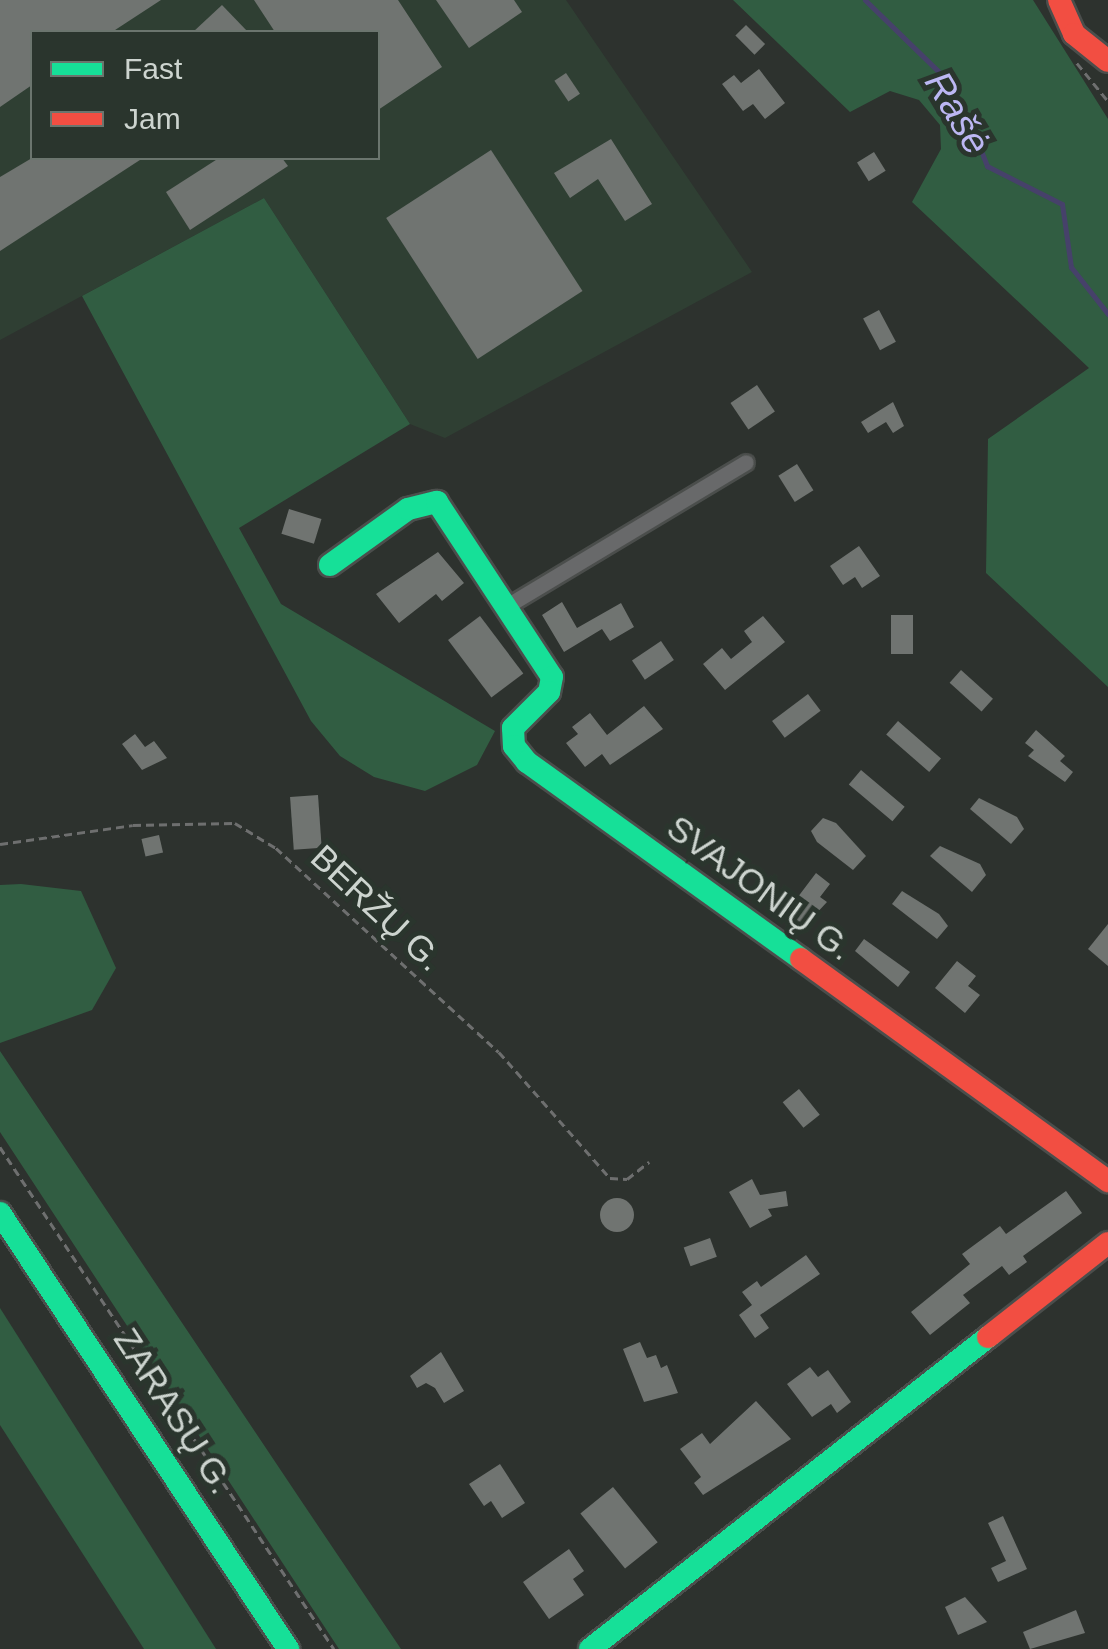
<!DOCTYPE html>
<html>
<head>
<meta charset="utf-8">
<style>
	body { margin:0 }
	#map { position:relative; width:1108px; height:1649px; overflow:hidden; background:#2d322e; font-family:Helvetica,sans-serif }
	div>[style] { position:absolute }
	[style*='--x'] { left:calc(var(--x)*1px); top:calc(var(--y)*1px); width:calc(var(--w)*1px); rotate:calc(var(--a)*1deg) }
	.built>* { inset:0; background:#2f3f33 }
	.forest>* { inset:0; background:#315d42 }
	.stream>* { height:5px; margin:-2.5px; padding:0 2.5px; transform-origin:2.5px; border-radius:2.5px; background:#46416a }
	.building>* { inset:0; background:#707471; transform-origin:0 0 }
	.round { border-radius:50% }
	.path>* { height:2.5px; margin-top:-1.25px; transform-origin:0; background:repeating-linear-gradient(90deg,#6e6f6f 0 8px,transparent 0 13px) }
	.roads { filter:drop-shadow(2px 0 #4b4e4c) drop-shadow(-2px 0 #4b4e4c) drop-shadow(0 2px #4b4e4c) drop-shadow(0 -2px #4b4e4c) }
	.street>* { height:15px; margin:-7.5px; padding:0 7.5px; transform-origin:7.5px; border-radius:7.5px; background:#68696a }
	.fast>* { height:22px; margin:-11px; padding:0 11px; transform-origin:11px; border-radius:11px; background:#16e098 }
	.jam>* { height:22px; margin:-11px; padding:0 11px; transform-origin:11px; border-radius:11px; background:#f24e42 }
	span { translate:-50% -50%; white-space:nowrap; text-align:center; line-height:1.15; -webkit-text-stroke:10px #2a352d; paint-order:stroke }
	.street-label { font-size:35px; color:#cdd4cf }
	.water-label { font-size:38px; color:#bcb7f3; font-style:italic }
	.legend { position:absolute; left:30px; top:30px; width:350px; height:130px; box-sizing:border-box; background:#2a352d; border:2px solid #6b756e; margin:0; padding:12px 18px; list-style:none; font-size:30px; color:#cdd4cf }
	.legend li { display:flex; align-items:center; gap:20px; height:50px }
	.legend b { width:50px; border:2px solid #6b756e }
</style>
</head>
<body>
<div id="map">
	<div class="built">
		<i style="clip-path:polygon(evenodd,0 0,566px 0,752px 272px,445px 438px,410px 424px,264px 198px,0 340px,0 0,32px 32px,378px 32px,378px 158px,32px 158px,32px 32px)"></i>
	</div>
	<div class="forest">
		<i style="clip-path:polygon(733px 0,1033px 0,1108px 119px,1108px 687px,986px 573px,988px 439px,1089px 368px,912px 202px,941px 149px,940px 125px,919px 100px,890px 91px,850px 112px)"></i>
		<i style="clip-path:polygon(264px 198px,410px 424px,239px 528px,281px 604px,495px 731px,477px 765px,425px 791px,374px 777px,340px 756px,311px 721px,82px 296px)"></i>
		<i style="clip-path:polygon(21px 884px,81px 891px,116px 968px,92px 1010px,0 1043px,0 885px)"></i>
		<i style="clip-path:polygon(0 1051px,304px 1505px,401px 1649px,339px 1649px,0 1132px)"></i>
		<i style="clip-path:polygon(0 1308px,216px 1649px,144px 1649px,0 1425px)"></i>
	</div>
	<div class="stream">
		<i style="--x:865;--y:0;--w:102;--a:44.2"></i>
		<i style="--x:938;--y:71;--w:55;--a:56.9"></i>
		<i style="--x:968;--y:117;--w:53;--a:68.8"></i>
		<i style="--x:987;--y:166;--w:84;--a:26.9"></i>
		<i style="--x:1062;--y:204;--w:64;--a:81.9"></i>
		<i style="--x:1071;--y:267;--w:60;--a:51.8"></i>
	</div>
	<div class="building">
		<i style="clip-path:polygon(0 0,161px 0,112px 32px,32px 32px,32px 85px,0 107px)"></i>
		<i style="clip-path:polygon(254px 0,398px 0,442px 67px,378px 110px,378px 32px,275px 32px)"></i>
		<i style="clip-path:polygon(436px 0,514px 0,522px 12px,469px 48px)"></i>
		<i style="clip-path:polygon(222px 5px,248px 32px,193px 32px)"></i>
		<i style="left:746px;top:25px;width:27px;height:15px;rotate:45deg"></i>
		<i style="clip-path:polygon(759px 69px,785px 103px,765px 119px,753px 104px,743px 111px,722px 84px,734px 75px,741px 83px)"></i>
		<i style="left:566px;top:73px;width:25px;height:14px;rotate:56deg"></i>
		<i style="clip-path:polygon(611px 139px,652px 204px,625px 221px,598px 179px,570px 198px,554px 173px)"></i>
		<i style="left:491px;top:150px;width:168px;height:125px;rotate:57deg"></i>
		<i style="left:874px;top:152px;width:22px;height:20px;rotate:58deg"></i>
		<i style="clip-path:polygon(32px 158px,143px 158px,0 251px,0 177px)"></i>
		<i style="clip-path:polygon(219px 158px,282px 158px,288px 166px,190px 230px,166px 192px)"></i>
		<i style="left:879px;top:310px;width:36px;height:18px;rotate:62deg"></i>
		<i style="left:757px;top:385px;width:32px;height:32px;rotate:56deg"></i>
		<i style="clip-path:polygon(893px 402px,904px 426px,893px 433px,886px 422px,868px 433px,861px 422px)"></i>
		<i style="left:797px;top:464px;width:31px;height:22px;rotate:58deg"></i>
		<i style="left:289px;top:509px;width:34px;height:26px;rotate:17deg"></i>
		<i style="clip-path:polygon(859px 546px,880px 576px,862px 588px,855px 577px,843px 585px,830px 566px)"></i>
		<i style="clip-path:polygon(438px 552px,464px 583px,442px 601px,436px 594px,399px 623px,376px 594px)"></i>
		<i style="clip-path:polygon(562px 602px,577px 628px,621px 603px,634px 627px,610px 641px,602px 629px,564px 652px,542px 615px)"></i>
		<i style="left:913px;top:615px;width:39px;height:22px;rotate:90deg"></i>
		<i style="left:480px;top:616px;width:72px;height:40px;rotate:53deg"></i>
		<i style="clip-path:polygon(763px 616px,785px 642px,725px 690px,703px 664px,722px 648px,731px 659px,752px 642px,744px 631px)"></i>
		<i style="left:661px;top:641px;width:23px;height:35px;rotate:56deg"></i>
		<i style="left:961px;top:670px;width:43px;height:17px;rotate:42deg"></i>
		<i style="left:808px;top:694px;width:21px;height:45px;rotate:53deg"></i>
		<i style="clip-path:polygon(644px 706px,663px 729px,610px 765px,602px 754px,585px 767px,566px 743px,578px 734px,572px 727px,590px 713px,607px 735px)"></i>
		<i style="left:898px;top:721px;width:57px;height:18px;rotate:41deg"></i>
		<i style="clip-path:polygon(1036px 730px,1065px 756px,1060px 761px,1073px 772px,1065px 782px,1028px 756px,1034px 750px,1025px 743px)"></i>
		<i style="clip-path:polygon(135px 734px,145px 747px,154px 741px,167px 758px,142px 770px,122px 744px)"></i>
		<i style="left:861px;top:770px;width:57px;height:19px;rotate:40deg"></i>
		<i style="left:318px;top:795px;width:53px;height:28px;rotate:86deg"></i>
		<i style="clip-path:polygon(979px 798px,1017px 817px,1024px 829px,1011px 844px,970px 809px)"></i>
		<i style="clip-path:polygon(823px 818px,836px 823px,866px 856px,853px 870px,817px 842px,811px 831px)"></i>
		<i style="left:159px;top:835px;width:18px;height:18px;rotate:77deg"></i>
		<i style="clip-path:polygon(940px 846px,980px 864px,986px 875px,972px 892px,930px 856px)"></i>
		<i style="clip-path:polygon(816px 873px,830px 884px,820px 897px,827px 902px,800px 931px,782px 918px)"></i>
		<i style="clip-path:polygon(902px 891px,939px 914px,948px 926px,937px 939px,892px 904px)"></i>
		<i style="clip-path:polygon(1108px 924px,1108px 966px,1088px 949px)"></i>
		<i style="clip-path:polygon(864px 939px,910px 972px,898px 987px,855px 951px)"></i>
		<i style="clip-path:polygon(957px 961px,976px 976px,968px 986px,980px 995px,965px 1013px,935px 988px)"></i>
		<i style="left:799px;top:1089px;width:33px;height:21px;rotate:51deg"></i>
		<i style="clip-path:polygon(752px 1179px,760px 1195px,786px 1191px,788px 1206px,768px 1209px,772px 1216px,750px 1228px,729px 1192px)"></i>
		<i style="clip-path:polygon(1066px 1191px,1082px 1213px,1023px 1256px,1027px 1262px,1009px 1275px,1002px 1266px,963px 1295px,970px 1303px,930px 1335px,911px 1312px,970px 1264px,962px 1254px,1000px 1226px,1006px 1234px)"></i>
		<i class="round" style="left:600px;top:1198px;width:34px;height:34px"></i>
		<i style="left:710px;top:1238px;width:20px;height:28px;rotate:70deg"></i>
		<i style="clip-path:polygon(806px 1255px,820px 1274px,760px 1315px,769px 1328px,755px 1338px,739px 1315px,752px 1305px,742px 1292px,757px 1281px,761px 1287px)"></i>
		<i style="clip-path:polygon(640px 1342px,647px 1358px,656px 1355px,661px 1368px,667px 1365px,678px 1393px,644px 1402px,623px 1349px)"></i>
		<i style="clip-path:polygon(441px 1352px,464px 1391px,444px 1403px,435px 1388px,426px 1383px,417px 1388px,410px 1376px)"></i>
		<i style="clip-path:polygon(810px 1367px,818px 1377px,828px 1370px,851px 1402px,837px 1413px,831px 1404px,812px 1417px,787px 1384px)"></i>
		<i style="clip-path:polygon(756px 1401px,791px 1439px,703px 1495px,694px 1483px,701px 1477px,680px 1449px,702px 1433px,710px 1444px)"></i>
		<i style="clip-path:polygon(500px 1464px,525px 1503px,502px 1518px,491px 1501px,484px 1506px,469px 1484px)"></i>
		<i style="left:613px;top:1487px;width:71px;height:42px;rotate:51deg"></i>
		<i style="clip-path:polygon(1003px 1516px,1027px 1569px,998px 1582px,991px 1568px,1006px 1561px,988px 1523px)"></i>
		<i style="clip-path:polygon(569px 1549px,584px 1571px,573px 1579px,584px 1595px,549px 1619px,523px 1582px)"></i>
		<i style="clip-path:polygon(965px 1597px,987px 1622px,958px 1635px,945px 1607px)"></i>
		<i style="clip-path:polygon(1076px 1610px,1085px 1633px,1030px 1649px,1023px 1632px)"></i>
	</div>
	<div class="path">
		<i style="--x:1077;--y:63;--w:49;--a:50.8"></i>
		<i style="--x:0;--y:844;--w:134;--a:-8.1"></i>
		<i style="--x:133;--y:825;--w:102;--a:-1.1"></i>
		<i style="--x:235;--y:823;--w:48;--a:31.4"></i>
		<i style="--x:276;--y:848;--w:302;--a:42.5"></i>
		<i style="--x:499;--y:1052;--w:168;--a:48.6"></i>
		<i style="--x:610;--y:1178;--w:17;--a:3"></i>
		<i style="--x:627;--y:1179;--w:28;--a:-38"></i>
		<i style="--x:0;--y:1147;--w:603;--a:56.36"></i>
	</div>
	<div class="roads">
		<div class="street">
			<i style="--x:510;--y:604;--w:275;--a:-31"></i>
		</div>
		<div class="fast">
			<i style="--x:330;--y:565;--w:96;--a:-35.7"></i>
			<i style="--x:408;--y:509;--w:30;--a:-14"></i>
			<i style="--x:437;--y:502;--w:209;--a:56.7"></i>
			<i style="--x:552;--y:677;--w:15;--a:101"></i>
			<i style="--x:549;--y:692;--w:51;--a:135"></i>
			<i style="--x:513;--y:728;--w:18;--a:87"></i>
			<i style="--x:514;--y:746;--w:21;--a:51"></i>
			<i style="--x:527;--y:762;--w:337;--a:35.7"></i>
			<i style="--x:0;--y:1213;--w:523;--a:56.55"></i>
			<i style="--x:590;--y:1649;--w:506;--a:-38.09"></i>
		</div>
		<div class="jam">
			<i style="--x:1059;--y:0;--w:37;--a:66"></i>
			<i style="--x:1074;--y:34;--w:43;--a:38.5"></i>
			<i style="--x:801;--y:959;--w:379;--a:35.9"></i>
			<i style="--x:988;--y:1337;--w:152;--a:-38.1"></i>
		</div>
	</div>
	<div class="street-label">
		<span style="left:760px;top:888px;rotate:36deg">SVAJONIŲ G.</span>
		<span style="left:377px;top:908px;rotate:43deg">BERŽŲ G.</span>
		<span style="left:174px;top:1411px;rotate:57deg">ZARASŲ G.</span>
	</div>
	<div class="water-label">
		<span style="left:957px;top:113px;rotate:59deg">Rašė</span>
	</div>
	<ul class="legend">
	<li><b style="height:12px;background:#16e098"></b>Fast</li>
	<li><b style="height:12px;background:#f24e42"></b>Jam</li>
	</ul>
</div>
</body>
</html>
